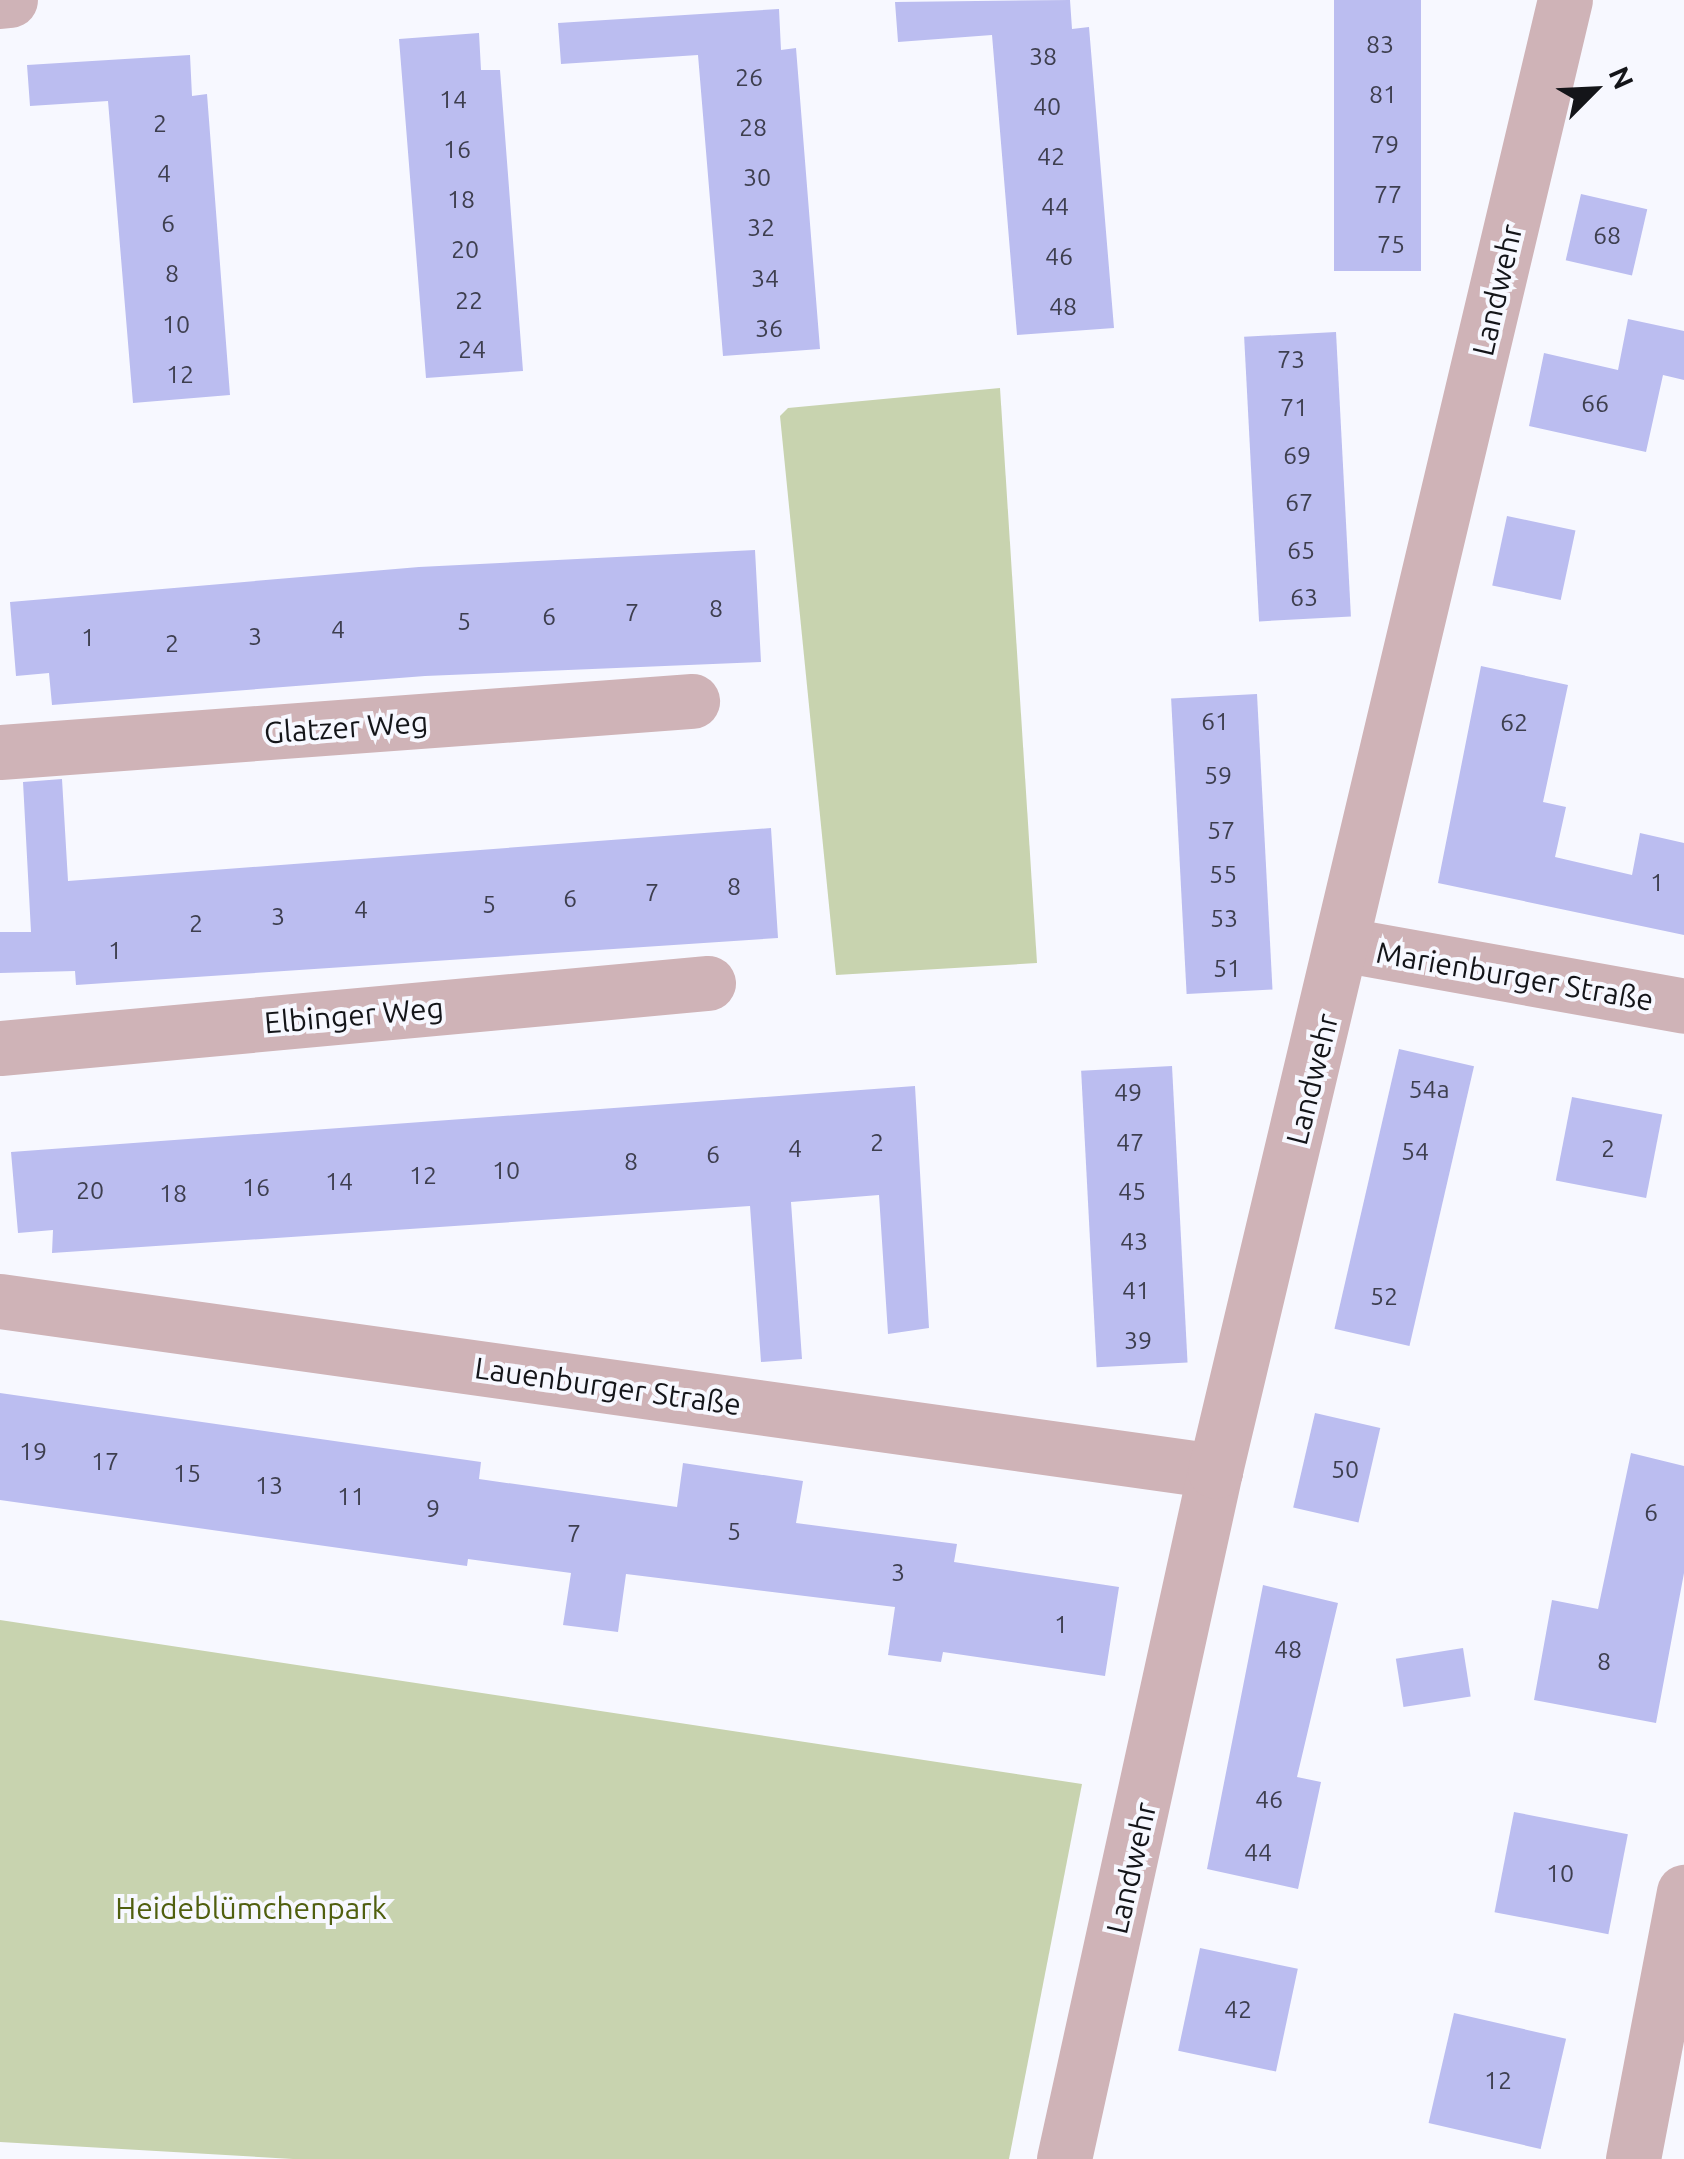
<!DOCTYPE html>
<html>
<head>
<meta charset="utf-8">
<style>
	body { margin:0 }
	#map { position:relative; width:1684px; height:2159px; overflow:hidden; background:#f7f8ff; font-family:Ubuntu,sans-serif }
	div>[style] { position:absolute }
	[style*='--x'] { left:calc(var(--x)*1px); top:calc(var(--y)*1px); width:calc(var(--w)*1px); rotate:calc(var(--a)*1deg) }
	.green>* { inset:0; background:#c8d3af }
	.building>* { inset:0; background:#bbbdf0; transform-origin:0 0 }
	.minor>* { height:55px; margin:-27.5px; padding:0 27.5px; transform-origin:27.5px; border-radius:27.5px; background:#cfb3b7 }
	span { translate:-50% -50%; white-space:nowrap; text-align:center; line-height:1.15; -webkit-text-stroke:8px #f7f8ff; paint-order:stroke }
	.number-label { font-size:25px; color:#3e3f4f }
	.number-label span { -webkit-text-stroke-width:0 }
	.street-label { font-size:30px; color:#141519 }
	.park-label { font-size:30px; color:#505f0f }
	.north { position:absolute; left:1544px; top:40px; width:100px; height:100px; -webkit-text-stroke:8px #f7f8ff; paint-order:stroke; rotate:66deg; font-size:28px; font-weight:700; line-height:40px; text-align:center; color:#141519 }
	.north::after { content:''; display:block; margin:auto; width:35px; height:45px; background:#141519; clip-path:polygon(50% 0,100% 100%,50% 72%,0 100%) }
</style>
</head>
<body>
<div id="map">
	<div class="green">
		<i style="clip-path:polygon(1000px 388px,1037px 963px,836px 975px,780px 416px,788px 408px)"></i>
		<i style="clip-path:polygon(0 1620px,1082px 1784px,1009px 2159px,293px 2159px,0 2142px)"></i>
	</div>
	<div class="building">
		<i style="clip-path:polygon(1070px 0,1072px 29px,1089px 27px,1114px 328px,1017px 335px,992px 35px,898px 42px,895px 2px)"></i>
		<i style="left:1334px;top:0;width:87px;height:271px"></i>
		<i style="clip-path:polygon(779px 9px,781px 50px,796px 48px,820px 349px,723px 356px,698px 55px,561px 64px,558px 23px)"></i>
		<i style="clip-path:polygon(479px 33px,481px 70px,500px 70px,523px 371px,426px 378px,399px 39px)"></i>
		<i style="clip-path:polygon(190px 55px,192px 96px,207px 94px,230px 395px,133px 403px,108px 101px,30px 106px,27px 65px)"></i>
		<i style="left:1581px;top:194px;width:68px;height:68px;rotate:13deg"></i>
		<i style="clip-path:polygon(1628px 319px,1684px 331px,1684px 380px,1663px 375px,1646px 452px,1529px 426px,1544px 353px,1618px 370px)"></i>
		<i style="left:1336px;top:332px;width:285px;height:92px;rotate:87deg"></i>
		<i style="left:1507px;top:516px;width:70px;height:71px;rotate:12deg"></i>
		<i style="clip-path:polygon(755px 550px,761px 662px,425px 676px,52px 705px,49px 673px,16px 676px,10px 602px,419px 567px)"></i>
		<i style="clip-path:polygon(1481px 666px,1568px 685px,1543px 802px,1566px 807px,1555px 857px,1632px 875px,1640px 833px,1684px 843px,1684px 935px,1438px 883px)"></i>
		<i style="left:1257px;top:694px;width:296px;height:86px;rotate:87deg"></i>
		<i style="clip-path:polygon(62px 779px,68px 881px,771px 828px,778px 938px,76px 985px,75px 971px,0 973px,0 932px,31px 932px,23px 782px)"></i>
		<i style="left:1399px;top:1049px;width:77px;height:287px;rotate:13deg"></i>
		<i style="left:1172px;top:1066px;width:297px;height:91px;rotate:87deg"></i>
		<i style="clip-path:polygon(915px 1086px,929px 1328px,888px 1334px,879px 1195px,791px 1202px,802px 1359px,761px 1362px,750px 1206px,52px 1253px,53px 1230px,18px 1233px,11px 1152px)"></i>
		<i style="left:1572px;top:1097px;width:92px;height:85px;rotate:11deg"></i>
		<i style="clip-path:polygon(0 1393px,481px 1462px,479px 1479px,677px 1507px,683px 1463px,803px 1481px,796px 1523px,957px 1544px,954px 1562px,1119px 1587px,1105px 1676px,943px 1652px,941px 1662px,888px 1655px,895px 1607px,626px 1574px,618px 1632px,563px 1625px,571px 1573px,468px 1559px,467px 1566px,0 1500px)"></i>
		<i style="left:1315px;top:1413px;width:67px;height:97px;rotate:13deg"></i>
		<i style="clip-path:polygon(1631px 1453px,1684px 1466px,1684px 1573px,1656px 1723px,1534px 1700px,1552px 1600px,1598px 1609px)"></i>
		<i style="clip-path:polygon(1263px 1585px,1338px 1603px,1297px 1777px,1321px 1782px,1298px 1889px,1207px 1869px)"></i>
		<i style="left:1463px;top:1648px;width:49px;height:68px;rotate:81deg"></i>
		<i style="left:1514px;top:1812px;width:116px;height:102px;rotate:11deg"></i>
		<i style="left:1200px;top:1948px;width:100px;height:105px;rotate:12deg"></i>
		<i style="left:1454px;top:2013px;width:115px;height:113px;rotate:13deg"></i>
	</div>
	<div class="minor">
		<i style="--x:0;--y:1;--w:10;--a:-6"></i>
		<i style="--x:0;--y:752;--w:694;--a:-4.22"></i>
		<i style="--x:1346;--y:945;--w:343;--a:10.2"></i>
		<i style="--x:0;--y:1048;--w:711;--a:-5.25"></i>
		<i style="--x:0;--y:1301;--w:1227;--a:7.96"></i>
		<i style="--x:1064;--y:2159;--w:704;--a:-77.62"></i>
		<i style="--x:1215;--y:1471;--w:1512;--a:-76.62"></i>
		<i style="--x:1633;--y:2159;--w:272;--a:-79.2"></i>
	</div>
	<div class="number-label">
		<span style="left:1380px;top:44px">83</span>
		<span style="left:1043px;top:56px">38</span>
		<span style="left:749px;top:77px">26</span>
		<span style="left:1383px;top:94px">81</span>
		<span style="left:453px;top:99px">14</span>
		<span style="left:1047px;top:106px">40</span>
		<span style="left:160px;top:123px">2</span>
		<span style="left:753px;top:127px">28</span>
		<span style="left:1385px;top:144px">79</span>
		<span style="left:457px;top:149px">16</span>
		<span style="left:1051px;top:156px">42</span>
		<span style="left:164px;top:173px">4</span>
		<span style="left:757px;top:177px">30</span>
		<span style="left:1388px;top:194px">77</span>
		<span style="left:461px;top:199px">18</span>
		<span style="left:1055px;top:206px">44</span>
		<span style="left:168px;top:223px">6</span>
		<span style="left:761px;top:227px">32</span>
		<span style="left:1607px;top:235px">68</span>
		<span style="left:1391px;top:244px">75</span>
		<span style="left:465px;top:249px">20</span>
		<span style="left:1059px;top:256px">46</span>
		<span style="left:172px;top:273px">8</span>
		<span style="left:765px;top:278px">34</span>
		<span style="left:469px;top:300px">22</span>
		<span style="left:1063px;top:306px">48</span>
		<span style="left:176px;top:324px">10</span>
		<span style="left:769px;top:328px">36</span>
		<span style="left:472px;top:349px">24</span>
		<span style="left:1291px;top:359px">73</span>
		<span style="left:180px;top:374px">12</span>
		<span style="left:1595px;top:403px">66</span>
		<span style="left:1294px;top:407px">71</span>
		<span style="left:1297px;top:455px">69</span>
		<span style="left:1299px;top:502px">67</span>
		<span style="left:1301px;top:550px">65</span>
		<span style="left:1304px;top:597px">63</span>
		<span style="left:716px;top:608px">8</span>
		<span style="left:632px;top:612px">7</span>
		<span style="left:549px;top:616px">6</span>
		<span style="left:464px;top:621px">5</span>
		<span style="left:338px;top:629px">4</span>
		<span style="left:255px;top:636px">3</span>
		<span style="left:88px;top:637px">1</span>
		<span style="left:172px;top:643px">2</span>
		<span style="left:1215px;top:721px">61</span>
		<span style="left:1514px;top:722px">62</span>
		<span style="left:1218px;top:775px">59</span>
		<span style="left:1221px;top:830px">57</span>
		<span style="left:1223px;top:874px">55</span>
		<span style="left:1657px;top:882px">1</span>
		<span style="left:734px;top:886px">8</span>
		<span style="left:652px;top:892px">7</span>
		<span style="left:570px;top:898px">6</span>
		<span style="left:489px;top:904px">5</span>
		<span style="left:361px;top:909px">4</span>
		<span style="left:278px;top:916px">3</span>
		<span style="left:1224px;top:918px">53</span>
		<span style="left:196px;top:923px">2</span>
		<span style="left:115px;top:950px">1</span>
		<span style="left:1227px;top:968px">51</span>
		<span style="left:1429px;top:1089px">54a</span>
		<span style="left:1128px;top:1092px">49</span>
		<span style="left:877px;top:1142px">2</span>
		<span style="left:1130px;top:1142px">47</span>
		<span style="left:795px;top:1148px">4</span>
		<span style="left:1608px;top:1148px">2</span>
		<span style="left:1415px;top:1151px">54</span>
		<span style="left:713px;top:1154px">6</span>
		<span style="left:631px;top:1161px">8</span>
		<span style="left:506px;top:1170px">10</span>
		<span style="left:423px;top:1175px">12</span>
		<span style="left:339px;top:1181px">14</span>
		<span style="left:256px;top:1187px">16</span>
		<span style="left:90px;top:1190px">20</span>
		<span style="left:1132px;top:1191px">45</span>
		<span style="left:173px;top:1193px">18</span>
		<span style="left:1134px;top:1241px">43</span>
		<span style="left:1136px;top:1290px">41</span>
		<span style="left:1384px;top:1296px">52</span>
		<span style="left:1138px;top:1340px">39</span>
		<span style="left:33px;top:1451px">19</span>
		<span style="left:105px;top:1461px">17</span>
		<span style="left:1345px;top:1469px">50</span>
		<span style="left:187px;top:1473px">15</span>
		<span style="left:269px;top:1485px">13</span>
		<span style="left:351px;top:1496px">11</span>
		<span style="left:433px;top:1508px">9</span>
		<span style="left:1651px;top:1512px">6</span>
		<span style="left:734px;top:1531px">5</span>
		<span style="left:574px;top:1533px">7</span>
		<span style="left:898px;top:1572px">3</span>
		<span style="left:1061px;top:1624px">1</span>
		<span style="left:1288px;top:1649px">48</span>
		<span style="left:1604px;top:1661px">8</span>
		<span style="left:1269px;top:1799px">46</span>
		<span style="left:1258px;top:1852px">44</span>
		<span style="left:1560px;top:1873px">10</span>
		<span style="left:1238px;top:2009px">42</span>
		<span style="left:1498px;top:2080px">12</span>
	</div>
	<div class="street-label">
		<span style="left:1497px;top:290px;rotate:-77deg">Landwehr</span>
		<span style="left:346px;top:727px;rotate:-4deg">Glatzer Weg</span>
		<span style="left:1515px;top:976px;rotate:10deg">Marienburger Straße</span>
		<span style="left:354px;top:1015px;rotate:-5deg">Elbinger Weg</span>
		<span style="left:1312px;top:1079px;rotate:-76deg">Landwehr</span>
		<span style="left:608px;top:1386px;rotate:8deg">Lauenburger Straße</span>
		<span style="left:1131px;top:1868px;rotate:-77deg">Landwehr</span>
	</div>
	<div class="park-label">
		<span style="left:251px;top:1908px">Heideblümchenpark</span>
	</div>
	<div class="north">N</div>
</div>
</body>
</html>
